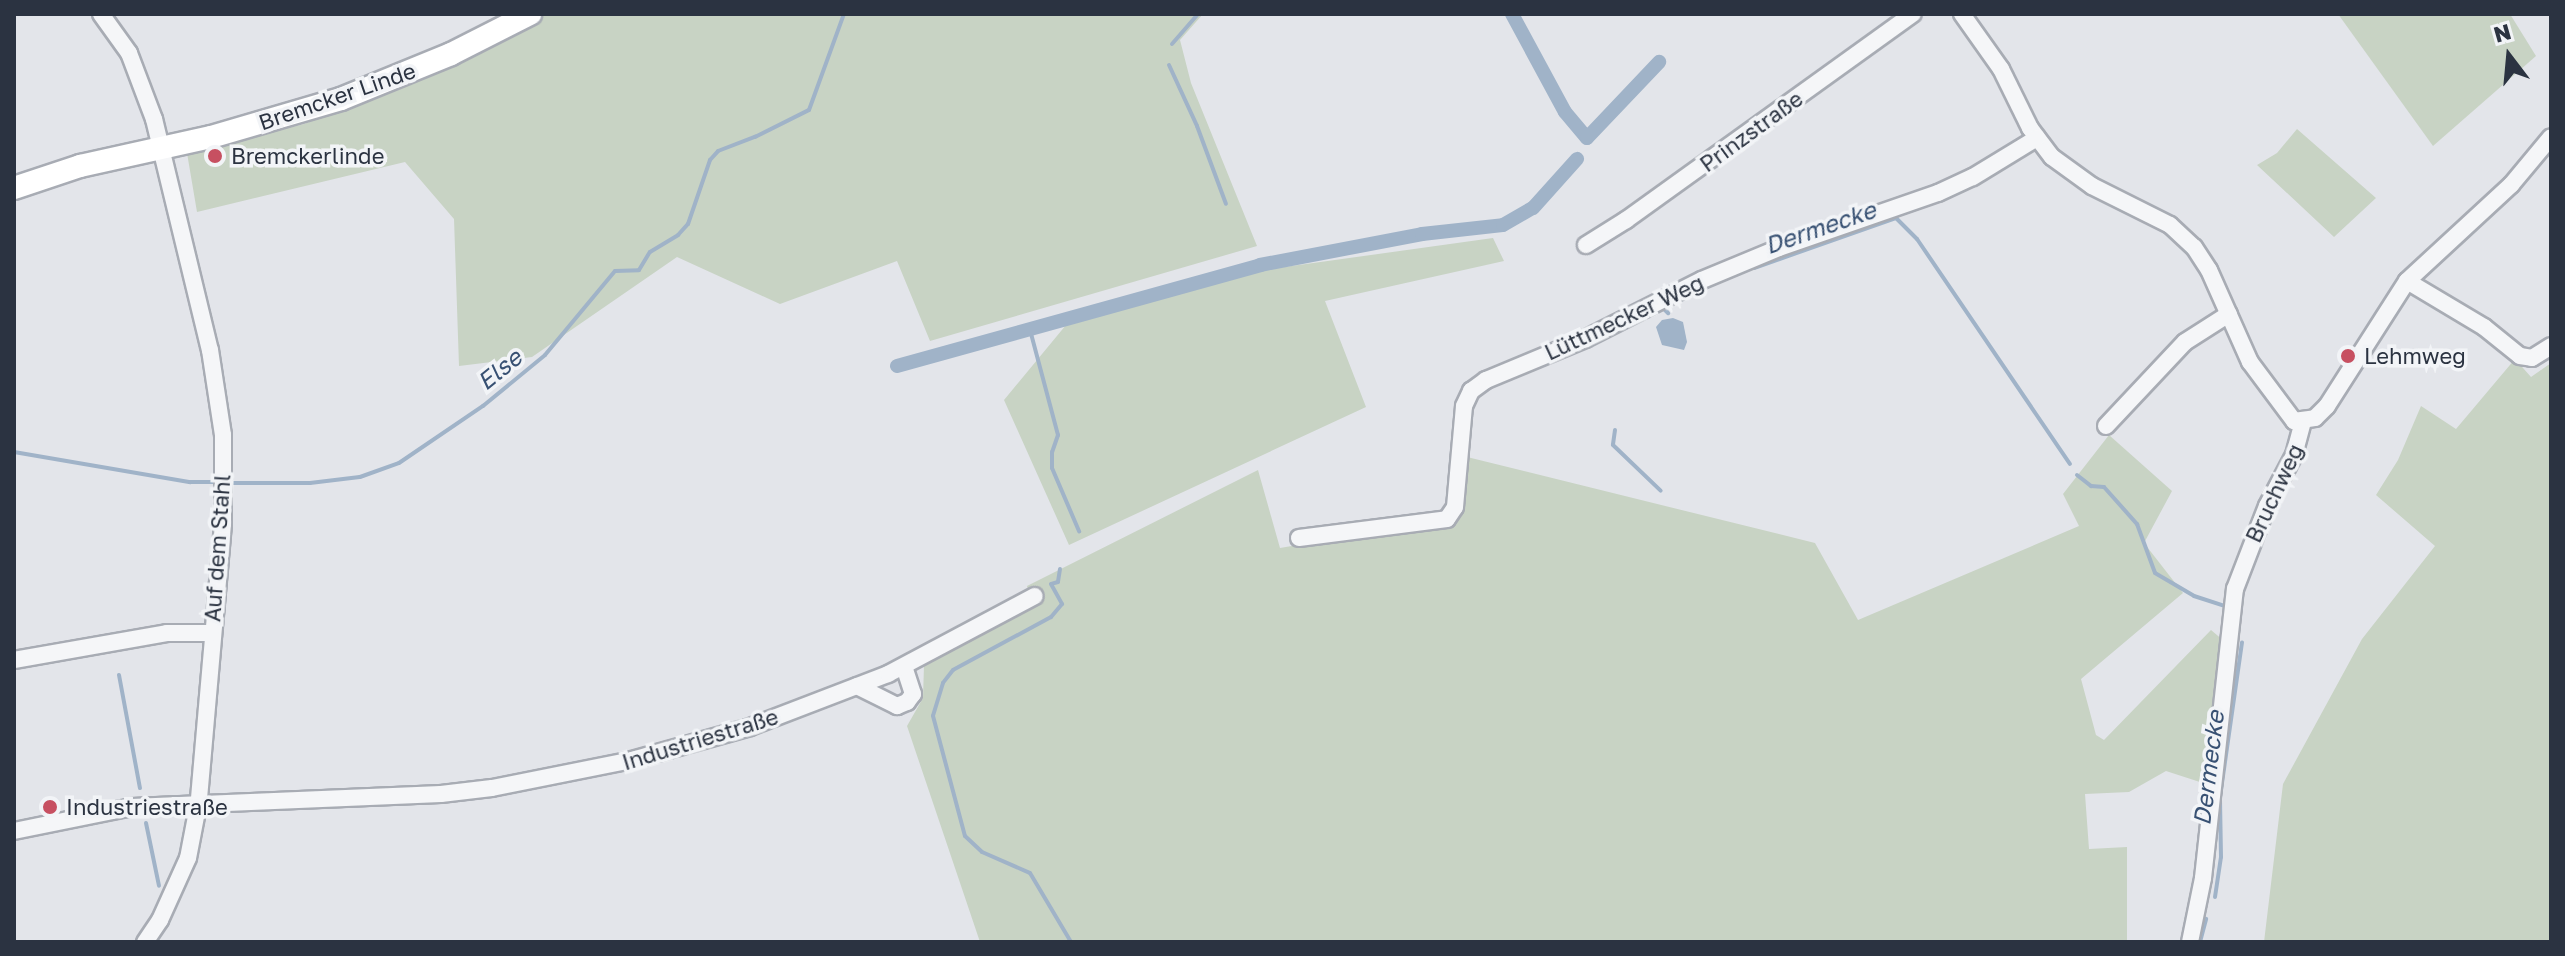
<!DOCTYPE html>
<html>
<head>
<meta charset="utf-8">
<style>
	body { margin:0 }
	#map { position:relative; width:2565px; height:956px; overflow:hidden; background:#e3e5ea; font-family:"Golos Text",sans-serif }
	div>[style] { position:absolute }
	[style*='--x'] { left:calc(var(--x)*1px); top:calc(var(--y)*1px); width:calc(var(--w)*1px); rotate:calc(var(--a)*1deg) }
	.green>* { inset:0; background:#c8d3c4 }
	.water>* { inset:0; background:#a0b3c8 }
	.stream>* { height:4px; margin:-2px; padding:0 2px; transform-origin:2px; border-radius:2px; background:#a0b3c8 }
	.canal>* { height:14px; margin:-7px; padding:0 7px; transform-origin:7px; border-radius:7px; background:#a0b3c8 }
	.roads { filter:drop-shadow(2px 0 #a8acb4) drop-shadow(-2px 0 #a8acb4) drop-shadow(0 2px #a8acb4) drop-shadow(0 -2px #a8acb4) }
	.street>* { height:16px; margin:-8px; padding:0 8px; transform-origin:8px; border-radius:8px; background:#f5f6f8 }
	.secondary>* { height:22px; margin:-11px; padding:0 11px; transform-origin:11px; border-radius:11px; background:#fff }
	.dots>* { width:22px; height:22px; translate:-50% -50%; box-sizing:border-box; border:4px solid #f2f4f7; border-radius:50% }
	span { translate:-50% -50%; white-space:nowrap; text-align:center; line-height:1.15; -webkit-text-stroke:7px #f2f4f7; paint-order:stroke }
	.street-label { font-size:22px; color:#2b3341 }
	.poi-label { font-size:22px; color:#2b3341 }
	.left { translate:0 -50%; text-align:left }
	.water-label { font-size:24px; color:#385173; font-style:italic }
	.frame { position:absolute; inset:0; border:16px solid #2b3341; pointer-events:none }
	.north { position:absolute; left:2469px; top:16px; width:80px; height:80px; -webkit-text-stroke:6px #f2f4f7; paint-order:stroke; rotate:344deg; font-size:22px; font-weight:700; line-height:32px; text-align:center; color:#2b3341 }
	.north::after { content:''; display:block; margin:auto; width:28px; height:36px; background:#2b3341; clip-path:polygon(50% 0,100% 100%,50% 72%,0 100%) }
</style>
</head>
<body>
<div id="map">
	<div class="green">
		<i style="clip-path:polygon(546px 14px,1203px 14px,1180px 40px,1191px 83px,1257px 246px,930px 341px,897px 261px,780px 304px,677px 257px,532px 357px,459px 366px,454px 219px,405px 162px,197px 212px,187px 153px,304px 124px,397px 89px)"></i>
		<i style="clip-path:polygon(2338px 14px,2510px 14px,2536px 56px,2433px 146px)"></i>
		<i style="clip-path:polygon(2297px 129px,2376px 198px,2334px 237px,2257px 165px,2277px 153px)"></i>
		<i style="clip-path:polygon(1493px 238px,1504px 261px,1325px 301px,1366px 407px,1069px 545px,1004px 400px,1066px 325px,1256px 271px)"></i>
		<i style="clip-path:polygon(2515px 359px,2531px 377px,2551px 363px,2551px 942px,2264px 942px,2283px 784px,2362px 639px,2435px 546px,2376px 495px,2398px 460px,2421px 406px,2456px 429px)"></i>
		<i style="clip-path:polygon(2109px 435px,2172px 491px,2144px 543px,2183px 593px,2081px 679px,2096px 735px,2104px 740px,2211px 630px,2224px 641px,2206px 784px,2166px 771px,2129px 792px,2085px 794px,2089px 849px,2127px 847px,2127px 942px,980px 942px,907px 726px,923px 698px,924px 665px,1033px 607px,1027px 586px,1258px 470px,1280px 548px,1455px 518px,1463px 456px,1815px 543px,1858px 620px,2079px 526px,2063px 494px)"></i>
	</div>
	<div class="water">
		<i style="clip-path:polygon(1673px 318px,1683px 322px,1687px 342px,1684px 350px,1662px 345px,1656px 327px,1662px 320px)"></i>
	</div>
	<div class="stream">
		<i style="--x:1172;--y:44;--w:40;--a:-49"></i>
		<i style="--x:1169;--y:65;--w:67;--a:65.3"></i>
		<i style="--x:1197;--y:126;--w:83;--a:69.6"></i>
		<i style="--x:1754;--y:268;--w:151;--a:-19.4"></i>
		<i style="--x:1896;--y:218;--w:30;--a:45"></i>
		<i style="--x:1917;--y:239;--w:272;--a:55.8"></i>
		<i style="--x:1664;--y:309;--w:6;--a:45"></i>
		<i style="--x:1029;--y:326;--w:113;--a:75.1"></i>
		<i style="--x:1058;--y:435;--w:18;--a:109"></i>
		<i style="--x:1052;--y:452;--w:16;--a:90"></i>
		<i style="--x:1052;--y:468;--w:69;--a:66.8"></i>
		<i style="--x:1615;--y:430;--w:15;--a:98"></i>
		<i style="--x:1613;--y:445;--w:66;--a:43.8"></i>
		<i style="--x:14;--y:452;--w:179;--a:9.7"></i>
		<i style="--x:190;--y:482;--w:27;--a:0"></i>
		<i style="--x:2077;--y:475;--w:18;--a:38"></i>
		<i style="--x:2091;--y:486;--w:13;--a:4"></i>
		<i style="--x:2104;--y:487;--w:50;--a:48.3"></i>
		<i style="--x:2137;--y:524;--w:52;--a:69.8"></i>
		<i style="--x:2155;--y:573;--w:45;--a:30.5"></i>
		<i style="--x:2194;--y:596;--w:32;--a:18"></i>
		<i style="--x:226;--y:483;--w:84;--a:0"></i>
		<i style="--x:310;--y:483;--w:50;--a:-6.8"></i>
		<i style="--x:360;--y:477;--w:41;--a:-19.7"></i>
		<i style="--x:399;--y:463;--w:102;--a:-34.2"></i>
		<i style="--x:483;--y:406;--w:80;--a:-39.4"></i>
		<i style="--x:545;--y:355;--w:109;--a:-50.2"></i>
		<i style="--x:615;--y:271;--w:24;--a:-2"></i>
		<i style="--x:639;--y:270;--w:21;--a:-59"></i>
		<i style="--x:650;--y:252;--w:33;--a:-31"></i>
		<i style="--x:678;--y:235;--w:15;--a:-48"></i>
		<i style="--x:688;--y:224;--w:68;--a:-71"></i>
		<i style="--x:710;--y:160;--w:12;--a:-48"></i>
		<i style="--x:718;--y:151;--w:40;--a:-21"></i>
		<i style="--x:755;--y:137;--w:60;--a:-26.6"></i>
		<i style="--x:809;--y:110;--w:102;--a:-70"></i>
		<i style="--x:1060;--y:569;--w:13;--a:99"></i>
		<i style="--x:1058;--y:582;--w:7;--a:164"></i>
		<i style="--x:1051;--y:584;--w:23;--a:61"></i>
		<i style="--x:1062;--y:604;--w:17;--a:130"></i>
		<i style="--x:1051;--y:617;--w:111;--a:151.6"></i>
		<i style="--x:953;--y:670;--w:16;--a:128"></i>
		<i style="--x:943;--y:683;--w:34;--a:107"></i>
		<i style="--x:933;--y:716;--w:124;--a:75.1"></i>
		<i style="--x:965;--y:836;--w:23;--a:43"></i>
		<i style="--x:982;--y:852;--w:52;--a:23.6"></i>
		<i style="--x:1030;--y:873;--w:80;--a:59.3"></i>
		<i style="--x:119;--y:675;--w:115;--a:79.5"></i>
		<i style="--x:146;--y:823;--w:64;--a:78.3"></i>
		<i style="--x:2215;--y:897;--w:40;--a:-81.5"></i>
		<i style="--x:2221;--y:857;--w:60;--a:-91"></i>
		<i style="--x:2220;--y:797;--w:156;--a:-81.9"></i>
		<i style="--x:2200;--y:942;--w:24;--a:-75"></i>
	</div>
	<div class="canal">
		<i style="--x:1512;--y:14;--w:111;--a:61.6"></i>
		<i style="--x:1565;--y:112;--w:34;--a:50"></i>
		<i style="--x:1587;--y:138;--w:105;--a:-46.5"></i>
		<i style="--x:897;--y:366;--w:377;--a:-15.5"></i>
		<i style="--x:1260;--y:265;--w:165;--a:-10.8"></i>
		<i style="--x:1422;--y:234;--w:81;--a:-6.3"></i>
		<i style="--x:1503;--y:225;--w:34;--a:-30"></i>
		<i style="--x:1533;--y:208;--w:66;--a:-48.1"></i>
	</div>
	<div class="roads">
		<div class="street">
			<i style="--x:101;--y:14;--w:48;--a:54.3"></i>
			<i style="--x:129;--y:53;--w:71;--a:69.3"></i>
			<i style="--x:154;--y:119;--w:238;--a:76.4"></i>
			<i style="--x:210;--y:350;--w:86;--a:81.3"></i>
			<i style="--x:223;--y:435;--w:89;--a:90"></i>
			<i style="--x:223;--y:524;--w:278;--a:95"></i>
			<i style="--x:199;--y:801;--w:58;--a:100.9"></i>
			<i style="--x:188;--y:858;--w:68;--a:114.3"></i>
			<i style="--x:160;--y:920;--w:27;--a:124"></i>
			<i style="--x:1962;--y:14;--w:67;--a:54.7"></i>
			<i style="--x:2001;--y:69;--w:66;--a:63.8"></i>
			<i style="--x:2030;--y:128;--w:36;--a:53"></i>
			<i style="--x:2052;--y:157;--w:49;--a:35.9"></i>
			<i style="--x:2092;--y:186;--w:87;--a:26.6"></i>
			<i style="--x:2170;--y:225;--w:33;--a:43"></i>
			<i style="--x:2194;--y:247;--w:27;--a:57"></i>
			<i style="--x:2209;--y:270;--w:101;--a:66"></i>
			<i style="--x:2250;--y:362;--w:74;--a:53.3"></i>
			<i style="--x:2294;--y:421;--w:21;--a:-8"></i>
			<i style="--x:2315;--y:418;--w:17;--a:-45"></i>
			<i style="--x:2327;--y:406;--w:148;--a:-57.4"></i>
			<i style="--x:2407;--y:281;--w:142;--a:-42.7"></i>
			<i style="--x:2511;--y:185;--w:62;--a:-50.2"></i>
			<i style="--x:1586;--y:245;--w:47;--a:-32"></i>
			<i style="--x:1626;--y:220;--w:353;--a:-35.7"></i>
			<i style="--x:2407;--y:281;--w:90;--a:30.9"></i>
			<i style="--x:2484;--y:327;--w:46;--a:38.9"></i>
			<i style="--x:2520;--y:356;--w:12;--a:9"></i>
			<i style="--x:2532;--y:358;--w:22;--a:-32"></i>
			<i style="--x:2106;--y:426;--w:115;--a:-46.8"></i>
			<i style="--x:2185;--y:342;--w:52;--a:-32.5"></i>
			<i style="--x:1299;--y:538;--w:149;--a:-7.3"></i>
			<i style="--x:1447;--y:519;--w:14;--a:-56"></i>
			<i style="--x:1455;--y:507;--w:101;--a:-84.9"></i>
			<i style="--x:1464;--y:406;--w:17;--a:-65"></i>
			<i style="--x:1471;--y:391;--w:19;--a:-36"></i>
			<i style="--x:1486;--y:380;--w:107;--a:-22.5"></i>
			<i style="--x:1585;--y:339;--w:131;--a:-26.8"></i>
			<i style="--x:1702;--y:280;--w:83;--a:-22.6"></i>
			<i style="--x:1779;--y:248;--w:168;--a:-19.1"></i>
			<i style="--x:1938;--y:193;--w:38;--a:-25"></i>
			<i style="--x:1973;--y:177;--w:75;--a:-31.4"></i>
			<i style="--x:14;--y:660;--w:155;--a:-10"></i>
			<i style="--x:167;--y:633;--w:44;--a:0"></i>
			<i style="--x:857;--y:686;--w:45;--a:26.6"></i>
			<i style="--x:897;--y:706;--w:11;--a:-22"></i>
			<i style="--x:907;--y:702;--w:10;--a:-53"></i>
			<i style="--x:913;--y:694;--w:29;--a:-108"></i>
			<i style="--x:14;--y:831;--w:120;--a:-11.5"></i>
			<i style="--x:132;--y:807;--w:309;--a:-2.4"></i>
			<i style="--x:441;--y:794;--w:51;--a:-6.7"></i>
			<i style="--x:492;--y:788;--w:143;--a:-11.3"></i>
			<i style="--x:632;--y:760;--w:123;--a:-15.6"></i>
			<i style="--x:750;--y:727;--w:148;--a:-21"></i>
			<i style="--x:888;--y:674;--w:166;--a:-28"></i>
			<i style="--x:2190;--y:942;--w:65;--a:-78.5"></i>
			<i style="--x:2203;--y:878;--w:291;--a:-83.7"></i>
			<i style="--x:2235;--y:589;--w:89;--a:-68.9"></i>
			<i style="--x:2267;--y:506;--w:58;--a:-62.1"></i>
			<i style="--x:2294;--y:455;--w:34;--a:-75"></i>
		</div>
		<div class="secondary">
			<i style="--x:14;--y:188;--w:70;--a:-18.4"></i>
			<i style="--x:80;--y:166;--w:134;--a:-12.5"></i>
			<i style="--x:211;--y:137;--w:135;--a:-16.3"></i>
			<i style="--x:341;--y:99;--w:119;--a:-22.2"></i>
			<i style="--x:451;--y:54;--w:89;--a:-26.9"></i>
		</div>
	</div>
	<div class="dots">
		<i style="left:215px;top:156px;background:#c75061"></i>
		<i style="left:2348px;top:356px;background:#c75061"></i>
		<i style="left:50px;top:807px;background:#c75061"></i>
	</div>
	<div class="street-label">
		<span style="left:337px;top:96px;rotate:-19deg">Bremcker Linde</span>
		<span style="left:1751px;top:131px;rotate:-36deg">Prinzstraße</span>
		<span style="left:1624px;top:317px;rotate:-25deg">Lüttmecker Weg</span>
		<span style="left:2274px;top:493px;rotate:-65deg">Bruchweg</span>
		<span style="left:217px;top:548px;rotate:-86deg">Auf dem Stahl</span>
		<span style="left:700px;top:739px;rotate:-17deg">Industriestraße</span>
	</div>
	<div class="poi-label">
		<span class="left" style="left:231px;top:156px">Bremckerlinde</span>
		<span class="left" style="left:2364px;top:356px">Lehmweg</span>
		<span class="left" style="left:66px;top:807px">Industriestraße</span>
	</div>
	<div class="water-label">
		<span style="left:1820px;top:227px;rotate:-19deg">Dermecke</span>
		<span style="left:499px;top:369px;rotate:-39deg">Else</span>
		<span style="left:2208px;top:768px;rotate:-83deg">Dermecke</span>
	</div>
	<div class="frame"></div>
	<div class="north">N</div>
</div>
</body>
</html>
